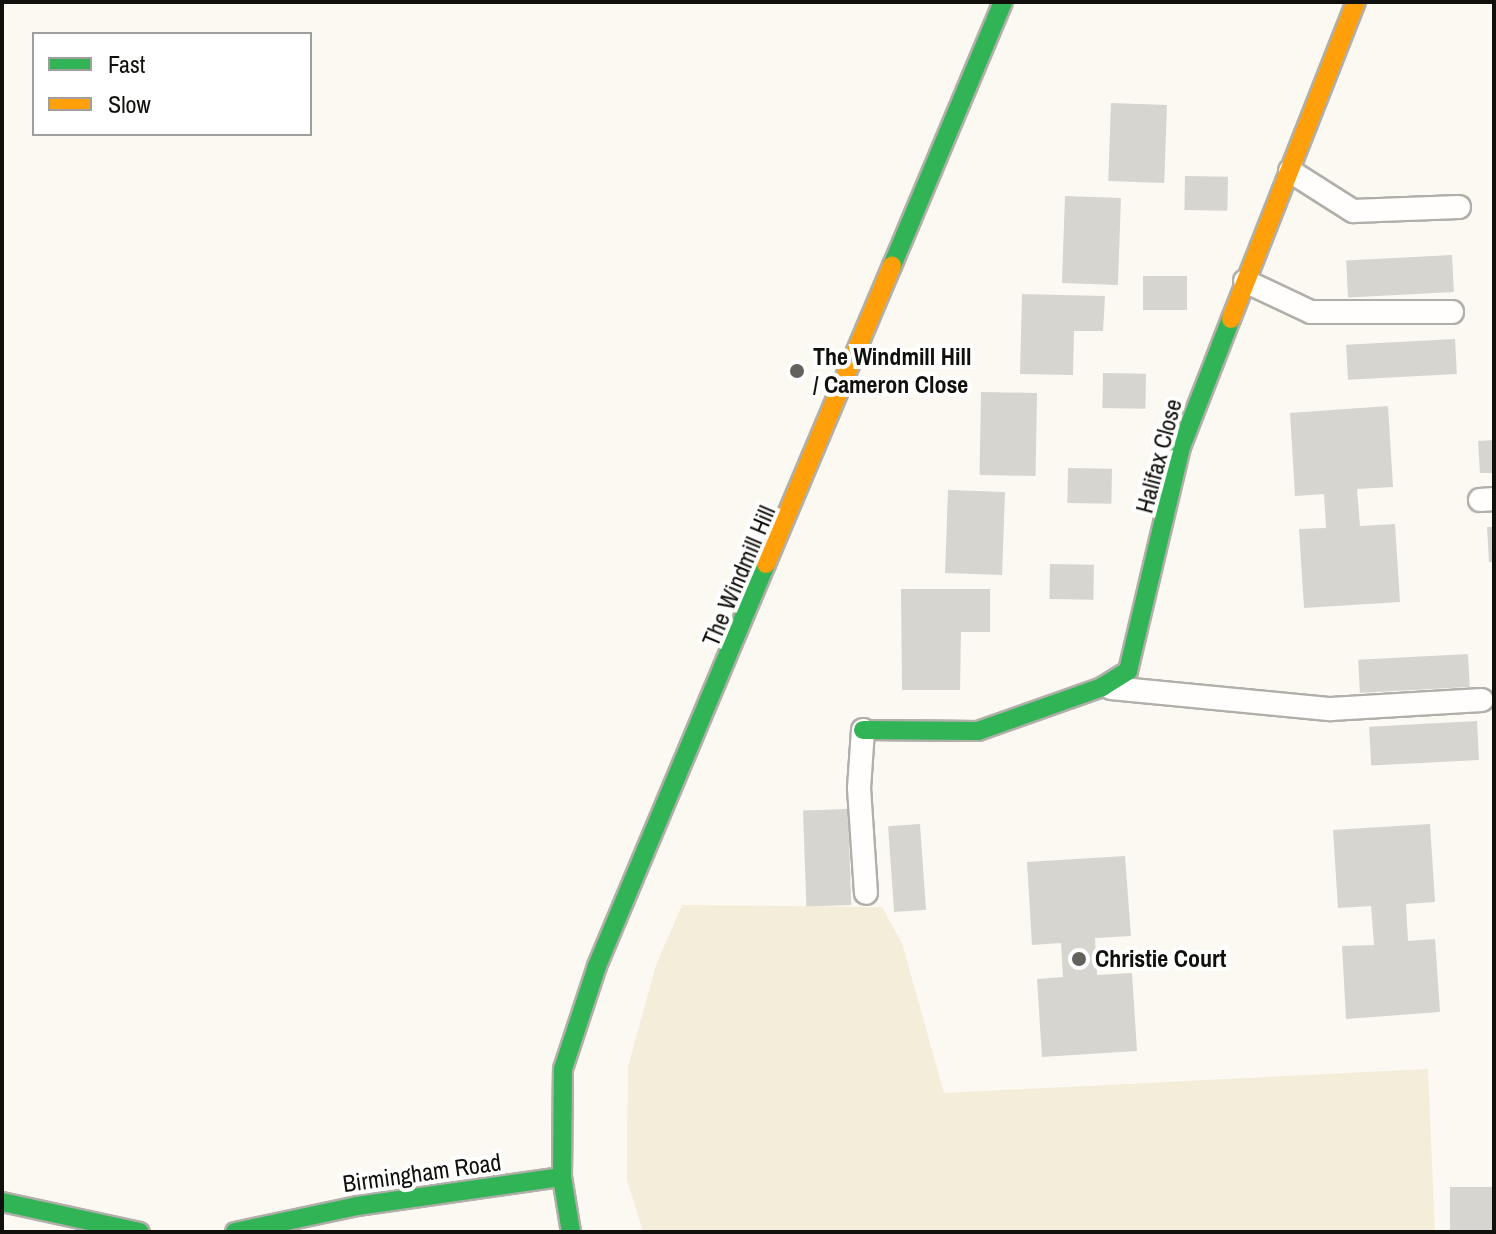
<!DOCTYPE html>
<html>
<head>
<meta charset="utf-8">
<style>
	body { margin:0 }
	#map { position:relative; width:1496px; height:1234px; overflow:hidden; background:#fcf9f2; font-family:"Archivo Narrow",sans-serif }
	div>[style] { position:absolute }
	[style*='--x'] { left:calc(var(--x)*1px); top:calc(var(--y)*1px); width:calc(var(--w)*1px); rotate:calc(var(--a)*1deg) }
	.green>* { inset:0; background:#f4edd9 }
	.building>* { inset:0; background:#d7d5d0; transform-origin:0 0 }
	.roads { filter:drop-shadow(2px 0 #b1afaa) drop-shadow(-2px 0 #b1afaa) drop-shadow(0 2px #b1afaa) drop-shadow(0 -2px #b1afaa) }
	.lane>* { height:22px; margin:-11px; padding:0 11px; transform-origin:11px; border-radius:11px; background:#fffefd }
	.fast>* { height:18px; margin:-9px; padding:0 9px; transform-origin:9px; border-radius:9px; background:#30b455 }
	.slow>* { height:18px; margin:-9px; padding:0 9px; transform-origin:9px; border-radius:9px; background:#ff9f0a }
	.dots>* { width:22px; height:22px; translate:-50% -50%; box-sizing:border-box; border:4px solid #fff; border-radius:50% }
	span { translate:-50% -50%; white-space:nowrap; text-align:center; line-height:1.15; -webkit-text-stroke:8px #fff; paint-order:stroke }
	.poi-label { font-size:24px; color:#11100c; font-weight:700 }
	.left { translate:0 -50%; text-align:left }
	.street-label { font-size:24px; color:#11100c }
	.frame { position:absolute; inset:0; border:4px solid #11100c; pointer-events:none }
	.legend { position:absolute; left:32px; top:32px; width:280px; height:104px; box-sizing:border-box; background:#fff; border:2px solid #a09f9e; margin:0; padding:10px 14px; list-style:none; font-size:24px; color:#11100c }
	.legend li { display:flex; align-items:center; gap:16px; height:40px }
	.legend b { width:40px; border:2px solid #a09f9e }
</style>
</head>
<body>
<div id="map">
	<div class="green">
		<i style="clip-path:polygon(682px 905px,882px 907px,902px 943px,944px 1093px,1428px 1069px,1435px 1232px,643px 1232px,627px 1180px,628px 1067px,656px 965px)"></i>
	</div>
	<div class="building">
		<i style="left:1111px;top:103px;width:56px;height:78px;rotate:2deg"></i>
		<i style="left:1185px;top:176px;width:43px;height:34px;rotate:1deg"></i>
		<i style="left:1065px;top:196px;width:56px;height:87px;rotate:2deg"></i>
		<i style="left:1452px;top:255px;width:37px;height:106px;rotate:87deg"></i>
		<i style="left:1143px;top:276px;width:44px;height:34px"></i>
		<i style="clip-path:polygon(1022px 294px,1105px 296px,1103px 331px,1074px 331px,1073px 375px,1020px 374px)"></i>
		<i style="left:1455px;top:339px;width:35px;height:109px;rotate:87deg"></i>
		<i style="left:1103px;top:373px;width:43px;height:35px;rotate:1deg"></i>
		<i style="left:981px;top:392px;width:56px;height:83px;rotate:1deg"></i>
		<i style="clip-path:polygon(1388px 406px,1393px 487px,1357px 489px,1360px 526px,1395px 524px,1400px 602px,1304px 608px,1299px 529px,1326px 528px,1324px 494px,1295px 496px,1290px 413px)"></i>
		<i style="clip-path:polygon(1494px 440px,1494px 473px,1480px 473px,1478px 441px)"></i>
		<i style="left:1068px;top:468px;width:44px;height:35px;rotate:1deg"></i>
		<i style="left:948px;top:490px;width:57px;height:83px;rotate:2deg"></i>
		<i style="clip-path:polygon(1487px 527px,1494px 527px,1494px 562px,1489px 562px)"></i>
		<i style="left:1050px;top:564px;width:44px;height:35px;rotate:1deg"></i>
		<i style="clip-path:polygon(901px 589px,990px 589px,990px 632px,961px 632px,960px 690px,902px 690px)"></i>
		<i style="left:1468px;top:654px;width:33px;height:110px;rotate:87deg"></i>
		<i style="left:1477px;top:721px;width:39px;height:108px;rotate:87deg"></i>
		<i style="left:848px;top:809px;width:96px;height:45px;rotate:88deg"></i>
		<i style="left:920px;top:824px;width:86px;height:32px;rotate:86deg"></i>
		<i style="clip-path:polygon(1430px 824px,1435px 902px,1406px 904px,1408px 941px,1435px 939px,1440px 1012px,1346px 1019px,1342px 946px,1374px 945px,1371px 906px,1338px 908px,1333px 830px)"></i>
		<i style="clip-path:polygon(1125px 856px,1131px 936px,1095px 938px,1097px 975px,1132px 973px,1137px 1051px,1042px 1057px,1037px 979px,1063px 977px,1061px 943px,1032px 945px,1027px 862px)"></i>
		<i style="left:1494px;top:1187px;width:45px;height:44px;rotate:90deg"></i>
	</div>
	<div class="roads">
		<div class="lane">
			<i style="--x:1290;--y:171;--w:75;--a:32.4"></i>
			<i style="--x:1353;--y:211;--w:106;--a:-2.2"></i>
			<i style="--x:1245;--y:281;--w:73;--a:25.2"></i>
			<i style="--x:1311;--y:312;--w:141;--a:0"></i>
			<i style="--x:1480;--y:500;--w:14;--a:-4"></i>
			<i style="--x:1111;--y:688;--w:221;--a:5.5"></i>
			<i style="--x:1331;--y:709;--w:151;--a:-3.4"></i>
			<i style="--x:863;--y:730;--w:58;--a:93.9"></i>
			<i style="--x:859;--y:788;--w:105;--a:86.2"></i>
		</div>
		<div class="fast">
			<i style="--x:892;--y:266;--w:286;--a:-67.2"></i>
			<i style="--x:863;--y:730;--w:115;--a:0.5"></i>
			<i style="--x:978;--y:731;--w:132;--a:-19.5"></i>
			<i style="--x:1102;--y:687;--w:31;--a:-32"></i>
			<i style="--x:1128;--y:671;--w:230;--a:-76.7"></i>
			<i style="--x:1181;--y:447;--w:137;--a:-68.7"></i>
			<i style="--x:2;--y:1202;--w:141;--a:12.3"></i>
			<i style="--x:235;--y:1232;--w:125;--a:-12"></i>
			<i style="--x:357;--y:1206;--w:207;--a:-8.1"></i>
			<i style="--x:571;--y:1232;--w:56;--a:-99.3"></i>
			<i style="--x:562;--y:1177;--w:108;--a:-89.5"></i>
			<i style="--x:563;--y:1069;--w:108;--a:-71.7"></i>
			<i style="--x:597;--y:966;--w:436;--a:-67.2"></i>
		</div>
		<div class="slow">
			<i style="--x:1231;--y:319;--w:341;--a:-68.5"></i>
			<i style="--x:766;--y:564;--w:324;--a:-67.1"></i>
		</div>
	</div>
	<div class="dots">
		<i style="left:797px;top:371px;background:#63625c"></i>
		<i style="left:1079px;top:959px;background:#63625c"></i>
	</div>
	<div class="poi-label">
		<span class="left" style="left:813px;top:371px">The Windmill Hill<br>/ Cameron Close</span>
		<span class="left" style="left:1095px;top:959px">Christie Court</span>
	</div>
	<div class="street-label">
		<span style="left:1159px;top:456px;rotate:-75deg">Halifax Close</span>
		<span style="left:739px;top:576px;rotate:-67deg">The Windmill Hill</span>
		<span style="left:422px;top:1173px;rotate:-8deg">Birmingham Road</span>
	</div>
	<div class="frame"></div>
	<ul class="legend">
	<li><b style="height:10px;background:#30b455"></b>Fast</li>
	<li><b style="height:10px;background:#ff9f0a"></b>Slow</li>
	</ul>
</div>
</body>
</html>
